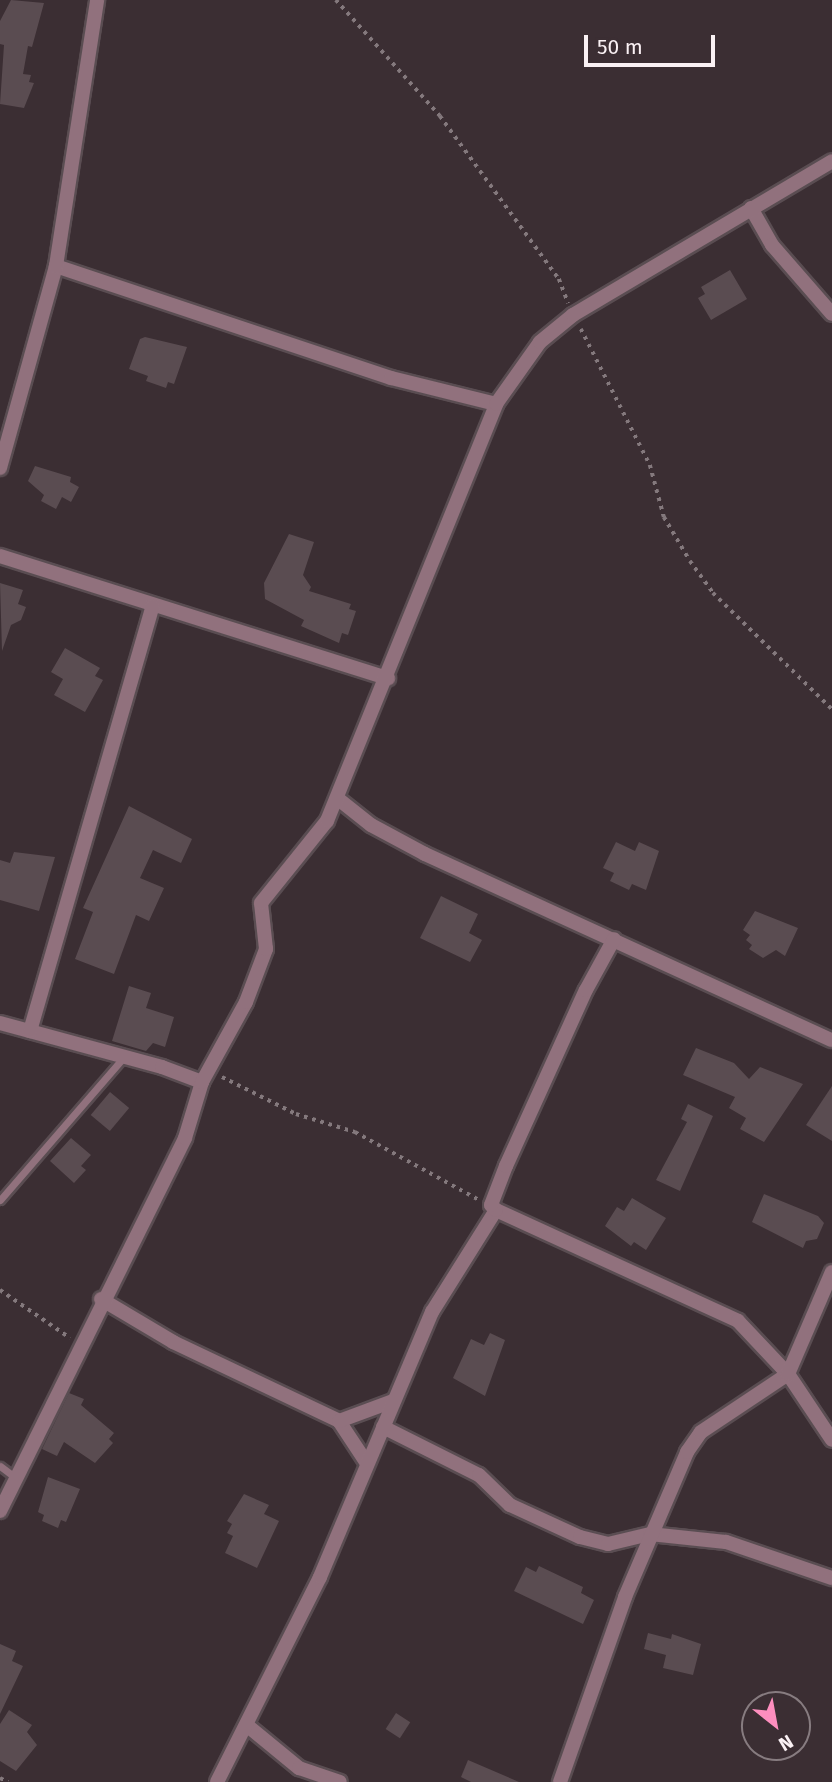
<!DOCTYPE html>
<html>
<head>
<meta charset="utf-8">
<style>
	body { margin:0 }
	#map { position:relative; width:832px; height:1782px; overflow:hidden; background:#3b2e33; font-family:"Fira Sans",sans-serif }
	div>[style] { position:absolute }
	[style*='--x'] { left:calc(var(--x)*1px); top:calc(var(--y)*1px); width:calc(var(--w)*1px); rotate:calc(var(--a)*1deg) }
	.building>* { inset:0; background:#5a4c51; transform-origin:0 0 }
	.path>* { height:3.5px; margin-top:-1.75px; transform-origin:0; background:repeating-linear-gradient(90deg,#84797d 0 3.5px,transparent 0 8.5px) }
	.roads { filter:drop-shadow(2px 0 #5a4d52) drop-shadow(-2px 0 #5a4d52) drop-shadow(0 2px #5a4d52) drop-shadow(0 -2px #5a4d52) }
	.lane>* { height:7px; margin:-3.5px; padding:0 3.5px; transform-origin:3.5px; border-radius:3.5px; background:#91717d }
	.street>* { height:14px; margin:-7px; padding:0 7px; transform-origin:7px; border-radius:7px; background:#91717d }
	span { translate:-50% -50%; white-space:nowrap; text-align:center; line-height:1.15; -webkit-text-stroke:7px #3b2e33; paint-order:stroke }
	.north { position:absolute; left:741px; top:1691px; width:70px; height:70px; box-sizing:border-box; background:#3b2e33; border:2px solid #877c80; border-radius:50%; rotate:149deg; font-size:19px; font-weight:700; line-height:28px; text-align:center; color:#faf1f4 }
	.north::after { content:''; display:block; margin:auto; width:24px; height:32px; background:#fd8ebe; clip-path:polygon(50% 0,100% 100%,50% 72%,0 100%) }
	.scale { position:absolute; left:584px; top:35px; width:131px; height:32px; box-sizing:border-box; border:4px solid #faf1f4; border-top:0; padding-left:9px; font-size:21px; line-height:24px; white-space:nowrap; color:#faf1f4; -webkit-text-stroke:5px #3b2e33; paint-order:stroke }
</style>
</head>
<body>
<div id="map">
	<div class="building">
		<i style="clip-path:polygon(11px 0,44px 3px,32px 47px,28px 46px,23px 74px,31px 75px,29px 82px,34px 83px,24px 108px,0 104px,4px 45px,0 44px,0 21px)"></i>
		<i style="clip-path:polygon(730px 270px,747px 299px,711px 320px,698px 298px,705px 294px,701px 287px)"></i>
		<i style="clip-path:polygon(145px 337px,187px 347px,174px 384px,168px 382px,166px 388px,146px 381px,148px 376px,129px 369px,140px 339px)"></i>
		<i style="clip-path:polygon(35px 466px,71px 477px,70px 482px,79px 487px,71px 502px,62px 497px,56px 509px,41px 501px,44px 495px,28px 481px)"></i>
		<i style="clip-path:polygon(289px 534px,314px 542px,303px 575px,311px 587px,309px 591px,351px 604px,349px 609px,356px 611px,348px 635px,342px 633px,339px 643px,301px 626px,304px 620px,265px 599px,264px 583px)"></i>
		<i style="clip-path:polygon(0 583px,23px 590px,18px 604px,26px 607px,21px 620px,11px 625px,2px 651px)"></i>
		<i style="clip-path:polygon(65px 648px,100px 668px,95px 676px,103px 680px,85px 712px,54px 695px,63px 679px,51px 672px)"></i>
		<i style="clip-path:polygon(129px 806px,192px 839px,181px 863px,153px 850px,140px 878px,164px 888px,149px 921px,136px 915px,114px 974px,75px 959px,93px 912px,83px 908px)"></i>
		<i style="clip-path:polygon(616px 842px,635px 851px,639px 842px,659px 851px,646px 890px,632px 884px,629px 890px,610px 881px,614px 873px,603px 868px)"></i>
		<i style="clip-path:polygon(14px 852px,55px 857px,39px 911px,0 900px,0 860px,10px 863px)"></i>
		<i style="clip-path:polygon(441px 896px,478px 914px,469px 933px,482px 940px,470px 962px,420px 938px)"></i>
		<i style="clip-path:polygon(755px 911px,798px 928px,785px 956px,776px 950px,763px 958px,749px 949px,752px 945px,746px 940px,750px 935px,743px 930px)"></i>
		<i style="clip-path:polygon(129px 986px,151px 993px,146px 1008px,174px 1017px,165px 1047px,153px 1043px,146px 1051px,112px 1041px)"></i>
		<i style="clip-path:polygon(696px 1048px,734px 1063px,749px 1079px,760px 1067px,803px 1084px,764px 1142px,740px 1129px,746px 1118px,729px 1108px,735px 1097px,683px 1075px)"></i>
		<i style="clip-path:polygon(832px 1086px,832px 1141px,806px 1125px)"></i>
		<i style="left:110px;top:1092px;width:25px;height:30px;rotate:40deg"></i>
		<i style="clip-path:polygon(688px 1104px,713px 1116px,680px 1191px,656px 1180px,687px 1122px,681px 1119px)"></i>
		<i style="clip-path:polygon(71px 1138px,91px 1155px,81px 1166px,86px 1170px,74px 1183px,50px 1161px)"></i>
		<i style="clip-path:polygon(764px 1194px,818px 1216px,824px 1223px,817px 1239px,806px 1241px,803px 1248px,752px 1222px)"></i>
		<i style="clip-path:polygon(632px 1198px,666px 1218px,646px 1250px,634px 1242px,631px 1246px,605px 1226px,617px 1207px,624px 1211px)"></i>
		<i style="clip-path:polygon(490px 1333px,505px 1340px,485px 1396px,453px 1378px,471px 1339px,484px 1345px)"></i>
		<i style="clip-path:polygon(69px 1393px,84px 1399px,81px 1405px,114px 1433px,109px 1439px,113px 1443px,95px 1463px,64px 1442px,57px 1456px,42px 1449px)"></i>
		<i style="clip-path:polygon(48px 1477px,80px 1489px,66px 1522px,61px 1520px,58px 1528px,42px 1521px,44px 1515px,38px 1512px)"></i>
		<i style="clip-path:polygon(244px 1494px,269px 1505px,264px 1514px,279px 1521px,257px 1568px,225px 1553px,233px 1536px,227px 1533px,232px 1524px,227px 1521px)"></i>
		<i style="clip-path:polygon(539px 1566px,583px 1587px,581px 1593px,594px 1600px,583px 1624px,514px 1591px,526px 1567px,536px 1572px)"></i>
		<i style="clip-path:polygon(648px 1633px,671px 1639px,672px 1634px,701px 1644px,693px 1675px,663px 1668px,666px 1655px,644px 1649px)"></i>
		<i style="clip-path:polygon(0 1644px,16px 1651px,12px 1661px,23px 1666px,0 1714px)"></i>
		<i style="clip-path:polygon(9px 1710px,32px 1725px,27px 1732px,37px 1745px,16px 1771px,0 1761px,0 1724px)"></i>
		<i style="left:396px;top:1713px;width:17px;height:19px;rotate:33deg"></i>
		<i style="clip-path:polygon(468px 1760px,519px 1782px,471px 1782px,461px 1777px)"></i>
	</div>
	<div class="path">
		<i style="--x:336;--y:0;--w:156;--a:48.1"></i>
		<i style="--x:440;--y:116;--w:202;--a:53.9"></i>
		<i style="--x:559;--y:279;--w:26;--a:69"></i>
		<i style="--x:581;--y:329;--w:153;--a:63.1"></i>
		<i style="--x:650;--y:465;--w:54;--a:74.9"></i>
		<i style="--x:664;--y:517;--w:51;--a:59.4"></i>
		<i style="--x:690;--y:561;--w:39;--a:54"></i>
		<i style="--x:713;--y:593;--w:166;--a:44.3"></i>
		<i style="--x:222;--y:1077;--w:83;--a:26.6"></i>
		<i style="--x:296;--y:1114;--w:62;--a:17"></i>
		<i style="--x:355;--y:1132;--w:141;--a:28.7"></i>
		<i style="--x:0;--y:1290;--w:85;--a:34.4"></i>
		<i style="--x:0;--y:1778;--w:9;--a:27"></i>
	</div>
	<div class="roads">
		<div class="lane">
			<i style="--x:0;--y:1200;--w:188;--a:-49.1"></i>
			<i style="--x:0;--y:1466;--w:20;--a:37"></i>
		</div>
		<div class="street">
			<i style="--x:751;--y:208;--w:43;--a:60.4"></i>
			<i style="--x:772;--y:245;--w:91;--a:49"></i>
			<i style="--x:56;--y:266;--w:353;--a:18.5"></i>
			<i style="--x:391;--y:378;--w:108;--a:13.9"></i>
			<i style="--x:0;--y:468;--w:210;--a:-74.5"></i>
			<i style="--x:56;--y:266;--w:269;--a:-81.2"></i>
			<i style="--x:0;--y:556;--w:407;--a:17.5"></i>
			<i style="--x:337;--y:798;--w:43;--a:38.5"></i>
			<i style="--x:371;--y:825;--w:61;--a:28.2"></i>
			<i style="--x:425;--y:854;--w:447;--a:24.6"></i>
			<i style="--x:0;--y:1023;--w:168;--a:15.2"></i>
			<i style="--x:162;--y:1067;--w:43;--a:20.6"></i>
			<i style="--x:30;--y:1031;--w:442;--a:-73.9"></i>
			<i style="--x:496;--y:1210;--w:266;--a:24.6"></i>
			<i style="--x:738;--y:1321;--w:73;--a:46.7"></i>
			<i style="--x:788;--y:1374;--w:79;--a:56.3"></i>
			<i style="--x:101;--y:1299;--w:84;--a:30.8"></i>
			<i style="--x:173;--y:1342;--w:184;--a:25.4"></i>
			<i style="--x:339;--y:1421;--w:49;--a:56.6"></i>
			<i style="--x:339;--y:1421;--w:58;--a:-20.3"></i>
			<i style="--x:383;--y:1427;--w:107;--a:26.6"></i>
			<i style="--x:479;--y:1475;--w:43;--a:44.1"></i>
			<i style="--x:510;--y:1505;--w:77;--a:24.6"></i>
			<i style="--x:580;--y:1537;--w:29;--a:14"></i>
			<i style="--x:608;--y:1544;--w:43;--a:-13.4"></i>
			<i style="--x:650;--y:1534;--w:76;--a:6"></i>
			<i style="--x:726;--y:1542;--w:112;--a:18.8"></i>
			<i style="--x:0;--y:1511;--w:416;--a:-63.6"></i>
			<i style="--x:185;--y:1138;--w:59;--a:-73.1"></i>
			<i style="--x:202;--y:1082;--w:91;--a:-61.2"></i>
			<i style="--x:246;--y:1002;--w:57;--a:-69.3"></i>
			<i style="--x:266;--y:949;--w:46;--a:-96.2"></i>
			<i style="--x:261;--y:903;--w:105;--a:-51.2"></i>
			<i style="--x:327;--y:821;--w:450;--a:-67.9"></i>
			<i style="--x:496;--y:404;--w:76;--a:-54.6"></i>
			<i style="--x:540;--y:342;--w:43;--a:-39.3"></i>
			<i style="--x:573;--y:315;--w:301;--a:-30.7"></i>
			<i style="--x:249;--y:1727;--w:65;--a:39.4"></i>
			<i style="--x:299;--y:1768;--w:43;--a:18.9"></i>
			<i style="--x:217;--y:1782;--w:229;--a:-63.3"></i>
			<i style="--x:320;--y:1577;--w:288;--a:-67.1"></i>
			<i style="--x:432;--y:1312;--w:120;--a:-57.9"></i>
			<i style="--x:496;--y:1210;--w:7;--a:-135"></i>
			<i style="--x:491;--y:1205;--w:42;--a:-69"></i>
			<i style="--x:506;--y:1166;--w:193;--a:-65.6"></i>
			<i style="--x:586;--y:990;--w:58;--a:-61.2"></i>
			<i style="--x:560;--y:1782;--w:196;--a:-70.6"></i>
			<i style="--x:625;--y:1597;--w:158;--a:-66.8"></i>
			<i style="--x:687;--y:1452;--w:24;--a:-55"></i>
			<i style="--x:701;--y:1432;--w:105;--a:-33.7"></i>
			<i style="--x:788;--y:1374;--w:111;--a:-66.7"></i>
		</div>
	</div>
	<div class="north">N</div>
	<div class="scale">50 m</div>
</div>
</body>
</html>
